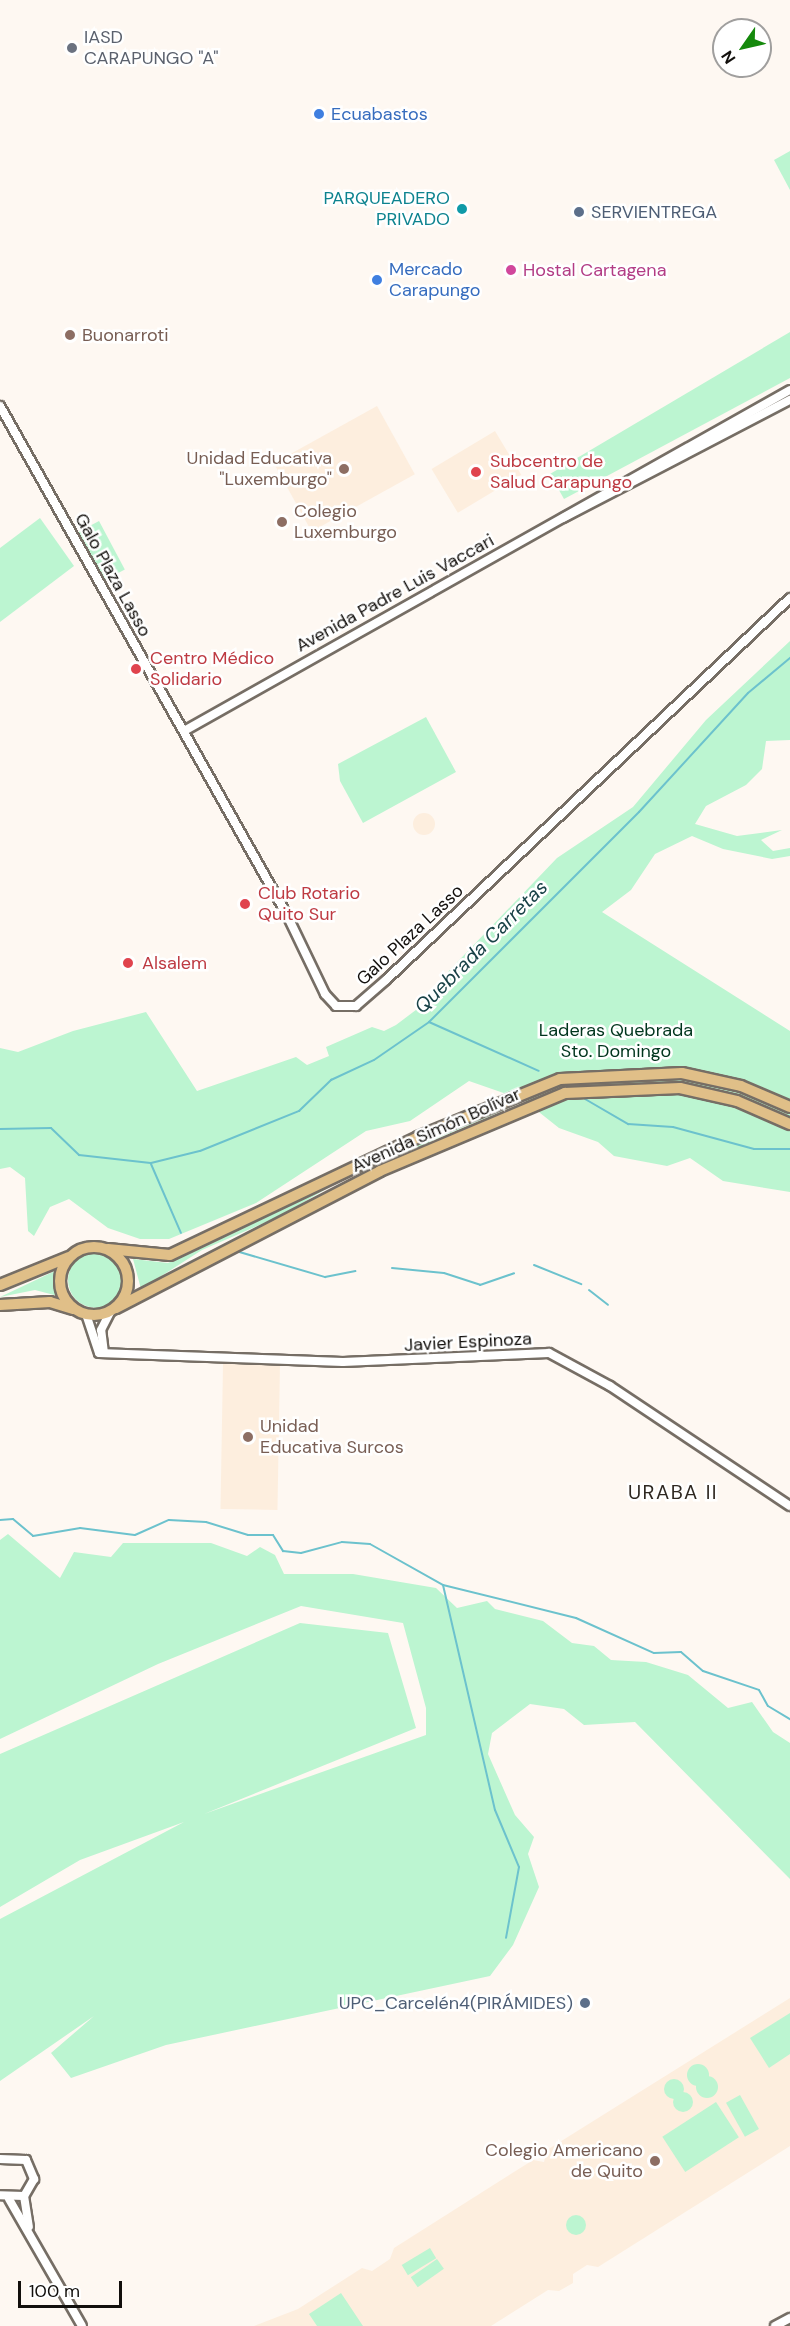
<!DOCTYPE html>
<html>
<head>
<meta charset="utf-8">
<style>
	body { margin:0 }
	#map { position:relative; width:790px; height:2326px; overflow:hidden; background:#fef8f2; font-family:"DM Sans",sans-serif }
	div>[style] { position:absolute }
	[style*='--x'] { left:calc(var(--x)*1px); top:calc(var(--y)*1px); width:calc(var(--w)*1px); rotate:calc(var(--a)*1deg) }
	.built>* { inset:0; background:#fdeede; transform-origin:0 0 }
	.round { border-radius:50% }
	.green>* { inset:0; background:#bcf5d1; transform-origin:0 0 }
	.stream>* { height:2px; margin:-1px; padding:0 1px; transform-origin:1px; border-radius:1px; background:#6cc2cd }
	.roads { filter:drop-shadow(2px 0 #766e65) drop-shadow(-2px 0 #766e65) drop-shadow(0 2px #766e65) drop-shadow(0 -2px #766e65) }
	.tertiary>* { height:8px; margin:-4px; padding:0 4px; transform-origin:4px; border-radius:4px; background:#fff }
	.secondary>* { height:8px; margin:-4px; padding:0 4px; transform-origin:4px; border-radius:4px; background:#fff }
	.trunk>* { height:10px; margin:-5px; padding:0 5px; transform-origin:5px; border-radius:5px; background:#e0bf88 }
	.trunk>.ring { margin:-5px; padding:0; box-sizing:content-box; background:none; border:10px solid #e0bf88; border-radius:50% }
	.dots>* { width:16px; height:16px; translate:-50% -50%; box-sizing:border-box; border:3px solid #fff; border-radius:50% }
	span { translate:-50% -50%; white-space:nowrap; text-align:center; line-height:1.15; -webkit-text-stroke:5px #fff; paint-order:stroke }
	.worship-label { font-size:18px; color:#5b616d }
	.left { translate:0 -50%; text-align:left }
	.shop-label { font-size:18px; color:#366cbe }
	.culture-label { font-size:18px; color:#0d838f }
	.right { translate:-100% -50%; text-align:right }
	.service-label { font-size:18px; color:#4e5e75 }
	.hotel-label { font-size:18px; color:#b23c85 }
	.education-label { font-size:18px; color:#785e54 }
	.health-label { font-size:18px; color:#be3a42 }
	.street-label { font-size:18px; color:#120f0c }
	.park-label { font-size:18px; color:#00351d }
	.water-label { font-size:20px; color:#194247; font-style:italic }
	.neighbourhood-label { font-size:20px; color:#2f2821; letter-spacing:1.5px }
	.north { position:absolute; left:712px; top:18px; width:60px; height:60px; box-sizing:border-box; background:#fff; border:2px solid #a09f9e; border-radius:50%; rotate:236deg; font-size:16px; font-weight:700; line-height:24px; text-align:center; color:#120f0c }
	.north::after { content:''; display:block; margin:auto; width:21px; height:27px; background:#15890c; clip-path:polygon(50% 0,100% 100%,50% 72%,0 100%) }
	.scale { position:absolute; left:18px; top:2281px; width:104px; height:27px; box-sizing:border-box; border:3px solid #120f0c; border-top:0; padding-left:8px; font-size:18px; line-height:21px; white-space:nowrap; color:#120f0c; -webkit-text-stroke:4px #fff; paint-order:stroke }
</style>
</head>
<body>
<div id="map">
	<div class="built">
		<i style="left:377px;top:406px;width:78px;height:118px;rotate:61deg"></i>
		<i style="left:495px;top:431px;width:51px;height:74px;rotate:59deg"></i>
		<i class="round" style="left:413px;top:813px;width:22px;height:22px"></i>
		<i style="left:223px;top:1364px;width:57px;height:145px;rotate:1deg"></i>
		<i style="clip-path:polygon(790px 1998px,790px 2146px,598px 2267px,587px 2265px,573px 2274px,573px 2283px,559px 2291px,548px 2290px,491px 2326px,254px 2326px,298px 2309px,362px 2268px,372px 2271px,390px 2259px,394px 2248px,533px 2160px,544px 2162px,547px 2150px)"></i>
	</div>
	<div class="green">
		<i style="clip-path:polygon(790px 151px,790px 190px,774px 160px)"></i>
		<i style="clip-path:polygon(790px 332px,790px 378px,564px 499px,550px 474px)"></i>
		<i style="clip-path:polygon(40px 518px,74px 566px,0 622px,0 548px)"></i>
		<i style="left:99px;top:521px;width:55px;height:27px;rotate:62deg"></i>
		<i style="clip-path:polygon(790px 641px,790px 740px,766px 741px,762px 769px,746px 785px,706px 806px,695px 824px,737px 836px,782px 830px,761px 840px,773px 851px,790px 848px,790px 856px,772px 859px,723px 849px,692px 836px,655px 854px,631px 890px,602px 912px,790px 1031px,790px 1192px,723px 1181px,690px 1158px,667px 1166px,614px 1156px,598px 1142px,559px 1128px,525px 1101px,338px 1182px,280px 1216px,202px 1250px,141px 1289px,133px 1259px,168px 1263px,377px 1161px,521px 1099px,469px 1081px,410px 1121px,366px 1131px,256px 1203px,169px 1239px,140px 1239px,108px 1228px,69px 1199px,50px 1207px,34px 1236px,28px 1231px,25px 1178px,10px 1167px,0 1169px,0 1048px,18px 1052px,73px 1031px,146px 1012px,197px 1091px,296px 1057px,307px 1065px,329px 1056px,326px 1047px,372px 1027px,384px 1031px,396px 1025px,453px 982px,444px 976px,557px 858px,633px 807px,706px 720px)"></i>
		<i style="clip-path:polygon(426px 717px,456px 772px,363px 823px,340px 781px,338px 764px)"></i>
		<i class="round" style="left:68px;top:1252px;width:56px;height:56px"></i>
		<i style="clip-path:polygon(57px 1270px,58px 1296px,35px 1290px,0 1297px)"></i>
		<i style="clip-path:polygon(8px 1534px,60px 1578px,74px 1552px,111px 1557px,123px 1543px,211px 1543px,247px 1556px,260px 1547px,275px 1555px,284px 1574px,353px 1574px,436px 1588px,457px 1608px,487px 1601px,495px 1609px,543px 1621px,572px 1643px,594px 1646px,611px 1660px,646px 1662px,688px 1675px,728px 1708px,752px 1702px,773px 1732px,790px 1743px,790px 1879px,635px 1722px,584px 1725px,564px 1709px,530px 1704px,492px 1733px,488px 1754px,515px 1815px,534px 1837px,528px 1854px,539px 1887px,513px 1945px,490px 1976px,166px 2045px,71px 2078px,51px 2053px,94px 2016px,0 2081px,0 1919px,184px 1822px,80px 1860px,0 1907px,0 1754px,300px 1623px,388px 1633px,416px 1728px,204px 1814px,426px 1735px,426px 1708px,403px 1623px,301px 1606px,158px 1664px,0 1739px,0 1540px)"></i>
		<i style="clip-path:polygon(790px 2013px,790px 2054px,769px 2068px,750px 2038px)"></i>
		<i class="round" style="left:687px;top:2064px;width:22px;height:22px"></i>
		<i class="round" style="left:696px;top:2076px;width:22px;height:22px"></i>
		<i class="round" style="left:664px;top:2079px;width:20px;height:20px"></i>
		<i class="round" style="left:673px;top:2092px;width:20px;height:20px"></i>
		<i style="left:740px;top:2095px;width:39px;height:16px;rotate:61deg"></i>
		<i style="left:716px;top:2102px;width:42px;height:64px;rotate:57deg"></i>
		<i class="round" style="left:566px;top:2215px;width:20px;height:20px"></i>
		<i style="left:430px;top:2248px;width:12px;height:33px;rotate:59deg"></i>
		<i style="left:437px;top:2259px;width:12px;height:32px;rotate:55deg"></i>
		<i style="clip-path:polygon(341px 2293px,363px 2326px,317px 2326px,309px 2314px)"></i>
	</div>
	<div class="stream">
		<i style="--x:429;--y:1022;--w:120;--a:24"></i>
		<i style="--x:585;--y:1099;--w:50;--a:30.2"></i>
		<i style="--x:628;--y:1124;--w:45;--a:3.8"></i>
		<i style="--x:673;--y:1127;--w:84;--a:15.2"></i>
		<i style="--x:754;--y:1149;--w:36;--a:0"></i>
		<i style="--x:0;--y:1129;--w:51;--a:-1.1"></i>
		<i style="--x:51;--y:1128;--w:39;--a:44"></i>
		<i style="--x:79;--y:1155;--w:72;--a:6.3"></i>
		<i style="--x:151;--y:1163;--w:50;--a:-13.8"></i>
		<i style="--x:200;--y:1151;--w:107;--a:-22"></i>
		<i style="--x:299;--y:1111;--w:45;--a:-44.1"></i>
		<i style="--x:331;--y:1080;--w:47;--a:-24.9"></i>
		<i style="--x:374;--y:1060;--w:67;--a:-34.6"></i>
		<i style="--x:429;--y:1022;--w:297;--a:-45"></i>
		<i style="--x:639;--y:812;--w:161;--a:-47.5"></i>
		<i style="--x:748;--y:693;--w:55;--a:-39.8"></i>
		<i style="--x:151;--y:1164;--w:75;--a:66.5"></i>
		<i style="--x:236;--y:1251;--w:93;--a:16.3"></i>
		<i style="--x:325;--y:1277;--w:31;--a:-11"></i>
		<i style="--x:534;--y:1265;--w:51;--a:22"></i>
		<i style="--x:392;--y:1268;--w:52;--a:5.5"></i>
		<i style="--x:444;--y:1273;--w:38;--a:18"></i>
		<i style="--x:480;--y:1285;--w:36;--a:-19"></i>
		<i style="--x:589;--y:1290;--w:24;--a:38"></i>
		<i style="--x:0;--y:1520;--w:13;--a:-4"></i>
		<i style="--x:13;--y:1519;--w:26;--a:40"></i>
		<i style="--x:33;--y:1536;--w:48;--a:-9.7"></i>
		<i style="--x:80;--y:1528;--w:55;--a:7.3"></i>
		<i style="--x:135;--y:1535;--w:37;--a:-24"></i>
		<i style="--x:169;--y:1520;--w:37;--a:3"></i>
		<i style="--x:206;--y:1522;--w:44;--a:17.2"></i>
		<i style="--x:248;--y:1535;--w:25;--a:0"></i>
		<i style="--x:273;--y:1535;--w:19;--a:58"></i>
		<i style="--x:283;--y:1551;--w:18;--a:6"></i>
		<i style="--x:301;--y:1553;--w:42;--a:-15"></i>
		<i style="--x:342;--y:1542;--w:28;--a:4"></i>
		<i style="--x:370;--y:1544;--w:84;--a:29.3"></i>
		<i style="--x:443;--y:1585;--w:137;--a:13.9"></i>
		<i style="--x:576;--y:1618;--w:85;--a:24.2"></i>
		<i style="--x:654;--y:1653;--w:27;--a:-2"></i>
		<i style="--x:681;--y:1652;--w:29;--a:41"></i>
		<i style="--x:703;--y:1671;--w:59;--a:18.7"></i>
		<i style="--x:759;--y:1690;--w:18;--a:61"></i>
		<i style="--x:768;--y:1706;--w:26;--a:31"></i>
		<i style="--x:443;--y:1585;--w:231;--a:77"></i>
		<i style="--x:495;--y:1810;--w:62;--a:67.2"></i>
		<i style="--x:519;--y:1867;--w:72;--a:100.4"></i>
	</div>
	<div class="roads">
		<div class="tertiary">
			<i style="--x:0;--y:406;--w:584;--a:60.58"></i>
			<i style="--x:287;--y:915;--w:88;--a:64.3"></i>
			<i style="--x:325;--y:994;--w:16;--a:47"></i>
			<i style="--x:336;--y:1006;--w:20;--a:0"></i>
			<i style="--x:356;--y:1006;--w:40;--a:-41"></i>
			<i style="--x:386;--y:980;--w:556;--a:-43.4"></i>
			<i style="--x:86;--y:1314;--w:41;--a:71.6"></i>
			<i style="--x:99;--y:1353;--w:244;--a:2.1"></i>
			<i style="--x:343;--y:1362;--w:206;--a:-2.5"></i>
			<i style="--x:549;--y:1353;--w:69;--a:28.4"></i>
			<i style="--x:610;--y:1386;--w:216;--a:33.7"></i>
			<i style="--x:104;--y:1353;--w:23;--a:-97"></i>
			<i style="--x:101;--y:1330;--w:20;--a:-63"></i>
			<i style="--x:0;--y:2159;--w:26;--a:2"></i>
			<i style="--x:26;--y:2160;--w:21;--a:67"></i>
			<i style="--x:34;--y:2179;--w:20;--a:120"></i>
			<i style="--x:24;--y:2196;--w:24;--a:-178"></i>
			<i style="--x:24;--y:2196;--w:31;--a:81"></i>
			<i style="--x:9;--y:2199;--w:146;--a:60.1"></i>
			<i style="--x:775;--y:2326;--w:17;--a:-28"></i>
		</div>
		<div class="secondary">
			<i style="--x:563;--y:518;--w:256;--a:-27.5"></i>
			<i style="--x:184;--y:731;--w:695;--a:-29.37"></i>
		</div>
		<div class="trunk">
			<i class="ring" style="left:60px;top:1247px;width:58px;height:58px"></i>
			<i style="--x:108;--y:1249;--w:62;--a:5.5"></i>
			<i style="--x:170;--y:1255;--w:275;--a:-25.4"></i>
			<i style="--x:418;--y:1137;--w:153;--a:-22.2"></i>
			<i style="--x:560;--y:1079;--w:122;--a:-2.8"></i>
			<i style="--x:682;--y:1073;--w:60;--a:12.4"></i>
			<i style="--x:741;--y:1086;--w:53;--a:23.2"></i>
			<i style="--x:0;--y:1285;--w:74;--a:-22.1"></i>
			<i style="--x:0;--y:1305;--w:50;--a:-3.4"></i>
			<i style="--x:50;--y:1302;--w:24;--a:17"></i>
			<i style="--x:116;--y:1308;--w:297;--a:-27.4"></i>
			<i style="--x:380;--y:1171;--w:201;--a:-22.9"></i>
			<i style="--x:565;--y:1093;--w:115;--a:-2.5"></i>
			<i style="--x:680;--y:1088;--w:58;--a:12.8"></i>
			<i style="--x:737;--y:1101;--w:58;--a:23.5"></i>
		</div>
	</div>
	<div class="dots">
		<i style="left:72px;top:48px;background:#6b7280"></i>
		<i style="left:319px;top:114px;background:#3f7fe0"></i>
		<i style="left:462px;top:209px;background:#0f9aa8"></i>
		<i style="left:579px;top:212px;background:#5c6f8a"></i>
		<i style="left:511px;top:270px;background:#d1479c"></i>
		<i style="left:377px;top:280px;background:#3f7fe0"></i>
		<i style="left:70px;top:335px;background:#8d6e63"></i>
		<i style="left:344px;top:469px;background:#8d6e63"></i>
		<i style="left:476px;top:472px;background:#e0444e"></i>
		<i style="left:282px;top:522px;background:#8d6e63"></i>
		<i style="left:136px;top:669px;background:#e0444e"></i>
		<i style="left:245px;top:904px;background:#e0444e"></i>
		<i style="left:128px;top:963px;background:#e0444e"></i>
		<i style="left:248px;top:1437px;background:#8d6e63"></i>
		<i style="left:585px;top:2003px;background:#5c6f8a"></i>
		<i style="left:655px;top:2161px;background:#8d6e63"></i>
	</div>
	<div class="worship-label">
		<span class="left" style="left:84px;top:48px">IASD<br>CARAPUNGO "A"</span>
	</div>
	<div class="shop-label">
		<span class="left" style="left:331px;top:114px">Ecuabastos</span>
		<span class="left" style="left:389px;top:280px">Mercado<br>Carapungo</span>
	</div>
	<div class="culture-label">
		<span class="right" style="left:450px;top:209px">PARQUEADERO<br>PRIVADO</span>
	</div>
	<div class="service-label">
		<span class="left" style="left:591px;top:212px">SERVIENTREGA</span>
		<span class="right" style="left:573px;top:2003px">UPC_Carcelén4(PIRÁMIDES)</span>
	</div>
	<div class="hotel-label">
		<span class="left" style="left:523px;top:270px">Hostal Cartagena</span>
	</div>
	<div class="education-label">
		<span class="left" style="left:82px;top:335px">Buonarroti</span>
		<span class="right" style="left:332px;top:469px">Unidad Educativa<br>"Luxemburgo"</span>
		<span class="left" style="left:294px;top:522px">Colegio<br>Luxemburgo</span>
		<span class="left" style="left:260px;top:1437px">Unidad<br>Educativa Surcos</span>
		<span class="right" style="left:643px;top:2161px">Colegio Americano<br>de Quito</span>
	</div>
	<div class="health-label">
		<span class="left" style="left:490px;top:472px">Subcentro de<br>Salud Carapungo</span>
		<span class="left" style="left:150px;top:669px">Centro Médico<br>Solidario</span>
		<span class="left" style="left:258px;top:904px">Club Rotario<br>Quito Sur</span>
		<span class="left" style="left:142px;top:963px">Alsalem</span>
	</div>
	<div class="street-label">
		<span style="left:113px;top:575px;rotate:61deg">Galo Plaza Lasso</span>
		<span style="left:395px;top:593px;rotate:-29deg">Avenida Padre Luis Vaccari</span>
		<span style="left:410px;top:935px;rotate:-43deg">Galo Plaza Lasso</span>
		<span style="left:436px;top:1130px;rotate:-24deg">Avenida Simón Bolívar</span>
		<span style="left:468px;top:1342px;rotate:-3deg">Javier Espinoza</span>
	</div>
	<div class="park-label">
		<span style="left:616px;top:1041px">Laderas Quebrada<br>Sto. Domingo</span>
	</div>
	<div class="water-label">
		<span style="left:481px;top:947px;rotate:-45deg">Quebrada Carretas</span>
	</div>
	<div class="neighbourhood-label">
		<span style="left:673px;top:1492px">URABA II</span>
	</div>
	<div class="north">N</div>
	<div class="scale">100 m</div>
</div>
</body>
</html>
